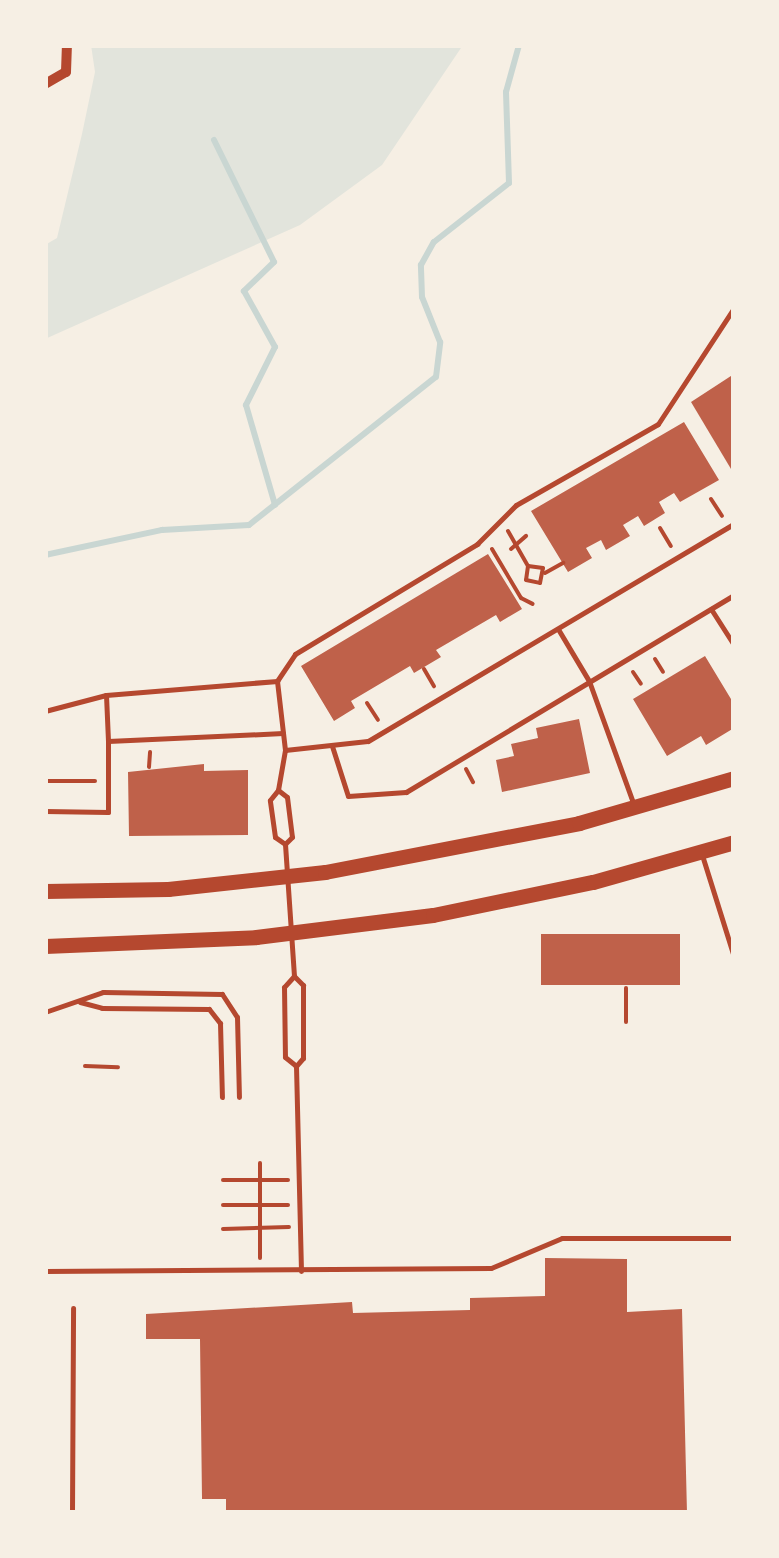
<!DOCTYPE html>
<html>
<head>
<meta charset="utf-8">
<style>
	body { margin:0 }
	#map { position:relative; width:779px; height:1558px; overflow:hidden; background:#f6efe4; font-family:Arial,sans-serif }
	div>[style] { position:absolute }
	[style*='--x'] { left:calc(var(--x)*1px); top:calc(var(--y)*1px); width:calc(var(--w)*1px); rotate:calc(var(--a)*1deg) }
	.green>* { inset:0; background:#e2e4dc }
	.stream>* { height:6px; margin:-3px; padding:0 3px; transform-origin:3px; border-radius:3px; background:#c9d6d2 }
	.building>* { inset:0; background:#bf614a; transform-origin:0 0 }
	.path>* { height:4px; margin:-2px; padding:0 2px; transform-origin:2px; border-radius:2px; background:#b5482f }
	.service>* { height:5px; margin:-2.5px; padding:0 2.5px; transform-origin:2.5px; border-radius:2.5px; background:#b5482f }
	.minor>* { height:10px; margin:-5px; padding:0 5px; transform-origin:5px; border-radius:5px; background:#b5482f }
	.secondary>* { height:15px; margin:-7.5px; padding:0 7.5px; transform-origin:7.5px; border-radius:7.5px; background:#b5482f }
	span { translate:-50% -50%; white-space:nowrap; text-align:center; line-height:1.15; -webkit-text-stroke:8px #f6efe4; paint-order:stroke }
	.frame { position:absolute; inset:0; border:48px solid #f6efe4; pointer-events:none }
</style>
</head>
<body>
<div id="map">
	<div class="green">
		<i style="clip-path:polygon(91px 45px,463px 45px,382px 165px,300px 225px,45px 339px,45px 245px,57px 238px,82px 134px,95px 72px)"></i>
	</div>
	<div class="stream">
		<i style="--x:214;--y:140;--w:136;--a:63.8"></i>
		<i style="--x:274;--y:262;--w:42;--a:136"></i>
		<i style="--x:244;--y:291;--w:64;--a:61"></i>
		<i style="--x:275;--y:347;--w:65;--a:116.6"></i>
		<i style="--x:246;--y:405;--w:104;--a:73.8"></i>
		<i style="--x:45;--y:555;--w:120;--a:-12.1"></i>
		<i style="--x:162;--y:530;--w:87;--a:-3.3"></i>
		<i style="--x:249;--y:525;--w:238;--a:-38.4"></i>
		<i style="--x:436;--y:377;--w:35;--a:-83"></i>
		<i style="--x:440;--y:342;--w:48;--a:-111.8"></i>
		<i style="--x:422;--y:297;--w:32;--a:-92"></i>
		<i style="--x:421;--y:265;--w:26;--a:-61"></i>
		<i style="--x:434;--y:242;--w:95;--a:-38.2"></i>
		<i style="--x:509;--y:183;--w:91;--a:-91.9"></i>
		<i style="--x:506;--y:92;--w:49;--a:-74.5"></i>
	</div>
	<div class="building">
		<i style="clip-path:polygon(734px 374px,734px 474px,691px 402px)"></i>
		<i style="clip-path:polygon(684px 422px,719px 480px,680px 502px,674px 493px,659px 502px,665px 513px,644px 526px,638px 516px,623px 525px,630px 536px,606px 550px,601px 540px,586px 548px,592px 558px,568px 572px,531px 511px)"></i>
		<i style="clip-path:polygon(488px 554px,522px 609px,500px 622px,496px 615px,436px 650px,441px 657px,414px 673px,410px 666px,351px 701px,355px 708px,334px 721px,301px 666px)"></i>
		<i style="clip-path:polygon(705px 656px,734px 704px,734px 728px,706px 745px,701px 736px,667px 756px,633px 699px)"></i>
		<i style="clip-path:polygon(579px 719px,590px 773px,502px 792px,496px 760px,514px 756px,511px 744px,538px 738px,536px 728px)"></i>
		<i style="clip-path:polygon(204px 764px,204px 771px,248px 770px,248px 835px,129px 836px,128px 772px)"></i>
		<i style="left:680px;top:934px;width:51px;height:139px;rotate:90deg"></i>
		<i style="clip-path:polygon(545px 1258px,627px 1259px,627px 1312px,682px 1309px,687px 1513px,226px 1513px,226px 1499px,202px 1499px,200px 1339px,146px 1339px,146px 1314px,352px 1302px,353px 1313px,470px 1310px,470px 1298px,545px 1296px)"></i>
	</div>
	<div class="path">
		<i style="--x:711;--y:499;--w:20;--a:57"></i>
		<i style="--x:660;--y:528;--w:21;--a:59"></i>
		<i style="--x:508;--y:531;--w:40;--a:60.3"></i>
		<i style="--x:528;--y:566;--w:14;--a:98"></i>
		<i style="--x:526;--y:580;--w:14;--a:12"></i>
		<i style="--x:540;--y:583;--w:15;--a:-79"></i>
		<i style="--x:543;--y:568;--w:15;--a:-172"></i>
		<i style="--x:492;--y:549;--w:57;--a:59.4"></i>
		<i style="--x:521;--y:598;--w:13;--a:27"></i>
		<i style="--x:511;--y:549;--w:20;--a:-41"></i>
		<i style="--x:545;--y:573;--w:21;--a:-29"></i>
		<i style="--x:655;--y:659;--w:15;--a:58"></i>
		<i style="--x:424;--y:669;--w:20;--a:60"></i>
		<i style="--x:633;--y:672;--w:14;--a:56"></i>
		<i style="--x:367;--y:703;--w:20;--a:57"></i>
		<i style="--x:149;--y:767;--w:15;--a:-86"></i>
		<i style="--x:466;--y:769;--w:15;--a:62"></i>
		<i style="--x:45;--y:781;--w:50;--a:0"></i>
		<i style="--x:626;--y:988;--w:34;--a:90"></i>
		<i style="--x:85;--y:1066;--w:33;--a:2"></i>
		<i style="--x:260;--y:1163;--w:95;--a:90"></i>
		<i style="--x:223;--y:1180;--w:65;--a:0"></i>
		<i style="--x:223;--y:1205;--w:65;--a:0"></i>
		<i style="--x:223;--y:1229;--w:66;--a:-1.7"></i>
	</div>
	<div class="service">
		<i style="--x:711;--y:609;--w:43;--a:57.4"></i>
		<i style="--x:558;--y:629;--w:61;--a:59.2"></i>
		<i style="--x:589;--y:681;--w:132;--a:70.1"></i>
		<i style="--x:106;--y:695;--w:172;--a:-4.7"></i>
		<i style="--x:45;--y:711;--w:63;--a:-14.7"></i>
		<i style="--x:106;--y:695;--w:46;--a:87.5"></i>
		<i style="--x:108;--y:741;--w:71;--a:90"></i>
		<i style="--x:108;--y:812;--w:63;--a:-179.1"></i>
		<i style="--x:108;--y:741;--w:175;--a:-2.6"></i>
		<i style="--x:332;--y:746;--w:52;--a:72.3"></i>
		<i style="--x:348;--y:796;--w:58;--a:-3.9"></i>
		<i style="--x:406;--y:792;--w:383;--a:-31"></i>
		<i style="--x:285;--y:750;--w:83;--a:-6.2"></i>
		<i style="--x:368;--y:741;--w:425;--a:-30.7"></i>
		<i style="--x:278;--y:790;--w:11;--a:38"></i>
		<i style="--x:287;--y:797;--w:40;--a:82.9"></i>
		<i style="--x:292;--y:837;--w:10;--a:135"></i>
		<i style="--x:285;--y:844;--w:132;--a:86.1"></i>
		<i style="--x:294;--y:976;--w:13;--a:45"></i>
		<i style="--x:303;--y:985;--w:73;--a:90"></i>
		<i style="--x:303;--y:1058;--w:11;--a:131"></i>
		<i style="--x:296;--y:1066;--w:205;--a:88.6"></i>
		<i style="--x:285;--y:844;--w:12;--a:-145"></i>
		<i style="--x:275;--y:837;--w:37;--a:-98"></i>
		<i style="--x:270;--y:800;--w:13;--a:-51"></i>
		<i style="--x:278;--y:790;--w:41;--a:-80.1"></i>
		<i style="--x:285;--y:750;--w:69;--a:-96.6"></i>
		<i style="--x:277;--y:681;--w:32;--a:-56"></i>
		<i style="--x:295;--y:654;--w:213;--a:-31.1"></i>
		<i style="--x:477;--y:544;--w:55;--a:-45"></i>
		<i style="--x:516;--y:505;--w:163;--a:-29.7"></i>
		<i style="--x:658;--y:424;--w:139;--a:-56.8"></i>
		<i style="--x:702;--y:855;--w:107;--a:72.6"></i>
		<i style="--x:294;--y:976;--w:15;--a:132"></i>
		<i style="--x:284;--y:987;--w:70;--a:89.2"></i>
		<i style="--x:285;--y:1057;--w:14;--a:39"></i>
		<i style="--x:80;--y:1002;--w:23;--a:15"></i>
		<i style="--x:102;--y:1008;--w:107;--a:0.5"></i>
		<i style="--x:209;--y:1009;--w:18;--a:52"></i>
		<i style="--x:220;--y:1023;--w:74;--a:88.5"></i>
		<i style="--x:45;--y:1012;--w:61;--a:-19"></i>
		<i style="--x:103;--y:992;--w:119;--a:1"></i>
		<i style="--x:222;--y:994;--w:27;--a:57"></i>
		<i style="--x:237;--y:1017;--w:80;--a:88.6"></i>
		<i style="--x:45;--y:1271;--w:446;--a:-0.4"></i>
		<i style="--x:491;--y:1268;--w:77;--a:-22.9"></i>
		<i style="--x:562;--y:1238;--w:172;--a:0"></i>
		<i style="--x:72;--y:1513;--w:205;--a:-89.7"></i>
	</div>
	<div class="minor">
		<i style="--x:45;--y:84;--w:24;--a:-30"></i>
		<i style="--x:66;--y:72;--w:27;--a:-88"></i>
	</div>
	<div class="secondary">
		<i style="--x:45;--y:891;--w:123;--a:-0.9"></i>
		<i style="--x:168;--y:889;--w:158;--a:-6.2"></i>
		<i style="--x:325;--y:872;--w:259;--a:-10.9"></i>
		<i style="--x:579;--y:823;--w:161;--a:-16.2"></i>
		<i style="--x:45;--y:946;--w:211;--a:-2.4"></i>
		<i style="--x:256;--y:937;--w:178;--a:-7.1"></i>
		<i style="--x:433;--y:915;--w:163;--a:-11.7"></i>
		<i style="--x:593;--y:882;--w:147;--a:-15.8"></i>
	</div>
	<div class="frame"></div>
</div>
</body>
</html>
